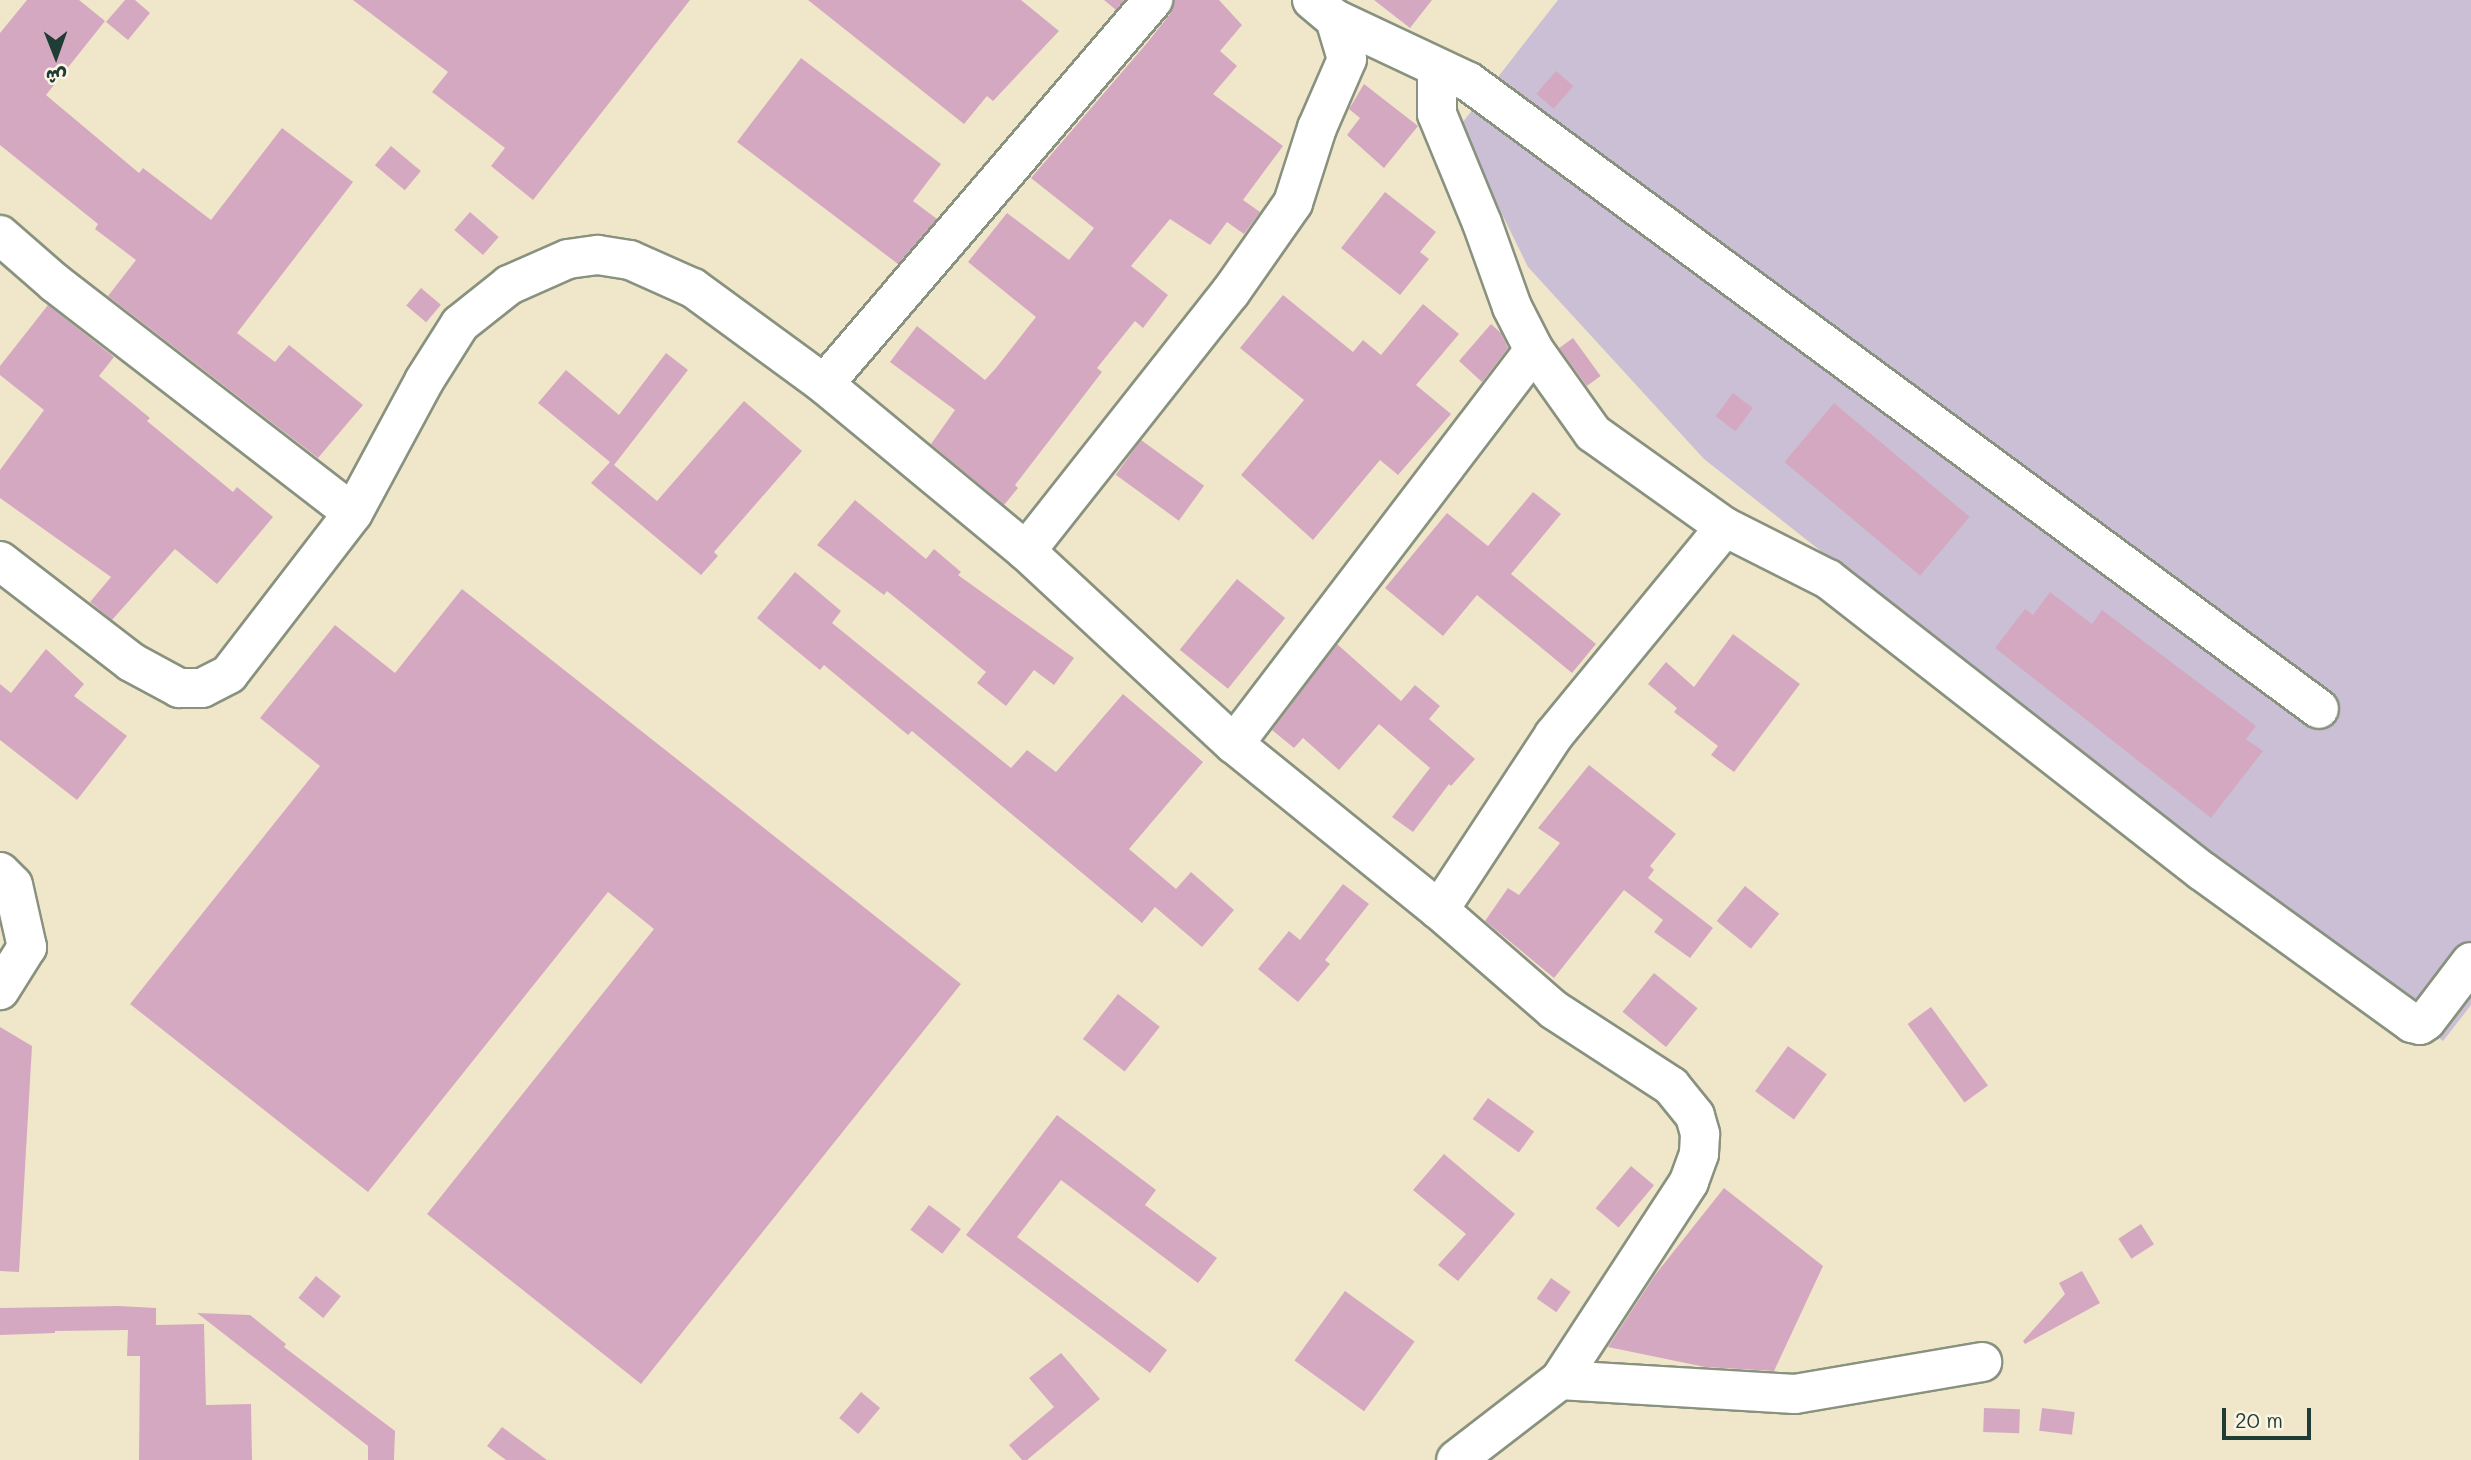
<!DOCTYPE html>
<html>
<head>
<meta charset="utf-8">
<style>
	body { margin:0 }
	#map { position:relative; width:2471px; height:1460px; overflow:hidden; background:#f0e7ca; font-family:Mali,"Playpen Sans Arabic",sans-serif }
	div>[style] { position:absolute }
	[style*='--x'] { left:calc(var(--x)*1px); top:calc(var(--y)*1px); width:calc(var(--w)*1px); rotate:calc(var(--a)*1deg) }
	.industrial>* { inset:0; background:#cbbfd5 }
	.building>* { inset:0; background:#d5a8c2; transform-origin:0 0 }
	.roads { filter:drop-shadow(2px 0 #88927f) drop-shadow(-2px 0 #88927f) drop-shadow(0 2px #88927f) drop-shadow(0 -2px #88927f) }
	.minor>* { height:38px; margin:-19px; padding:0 19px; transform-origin:19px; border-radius:19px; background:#fff }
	span { translate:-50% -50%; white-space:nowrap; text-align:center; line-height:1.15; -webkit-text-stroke:5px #fcf5e5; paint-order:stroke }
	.north { position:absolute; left:21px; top:21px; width:70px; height:70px; -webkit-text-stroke:5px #fcf5e5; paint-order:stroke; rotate:179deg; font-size:19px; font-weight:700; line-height:28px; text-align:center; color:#1f3d34 }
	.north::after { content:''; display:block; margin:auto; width:24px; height:32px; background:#1f3d34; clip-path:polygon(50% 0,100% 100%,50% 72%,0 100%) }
	.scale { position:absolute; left:2222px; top:1408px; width:89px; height:32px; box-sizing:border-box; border:4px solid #1f3d34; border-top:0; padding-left:9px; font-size:21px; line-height:24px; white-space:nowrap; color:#1f3d34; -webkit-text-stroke:5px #fcf5e5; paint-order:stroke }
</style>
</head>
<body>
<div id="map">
	<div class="industrial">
		<i style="clip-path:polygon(1558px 0,2471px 0,2471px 1005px,2443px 1041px,1704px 459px,1528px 267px,1459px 127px)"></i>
	</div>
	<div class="building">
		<i style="clip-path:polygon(27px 0,79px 0,105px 21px,46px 95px,139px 173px,143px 168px,211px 220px,282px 128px,353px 182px,237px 333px,275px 362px,289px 345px,363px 405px,318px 458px,108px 296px,136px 260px,95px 229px,98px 224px,0 145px,0 33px)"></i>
		<i style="clip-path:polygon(125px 0,135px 0,150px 13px,128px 40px,106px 22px)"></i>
		<i style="clip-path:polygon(353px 0,690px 0,533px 200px,491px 166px,505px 148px,432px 92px,448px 72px)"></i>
		<i style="clip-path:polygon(808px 0,1021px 0,1059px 31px,993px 101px,987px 96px,964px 124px)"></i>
		<i style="clip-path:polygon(1104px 0,1124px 0,1116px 10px)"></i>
		<i style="clip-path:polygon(1174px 0,1219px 0,1242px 25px,1220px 51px,1237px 66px,1213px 94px,1283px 146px,1243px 200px,1260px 212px,1244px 234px,1227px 222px,1210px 245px,1170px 219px,1131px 266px,1168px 295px,1143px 328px,1135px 321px,1097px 368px,1102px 372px,1015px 485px,1018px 488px,1004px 505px,931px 444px,955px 410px,890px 362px,917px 326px,985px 380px,996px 368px,1036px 317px,968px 262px,1007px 213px,1069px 260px,1094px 228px,1031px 178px,1147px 43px,1170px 14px)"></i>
		<i style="clip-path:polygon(1374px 0,1432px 0,1410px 28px)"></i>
		<i style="clip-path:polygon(801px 58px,941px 164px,913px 201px,937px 219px,898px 264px,737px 142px)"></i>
		<i style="left:1556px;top:71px;width:23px;height:30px;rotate:41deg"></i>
		<i style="clip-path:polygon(1364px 84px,1418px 126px,1384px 168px,1347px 135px,1360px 118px,1349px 109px)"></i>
		<i style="left:391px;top:146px;width:39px;height:25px;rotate:40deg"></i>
		<i style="clip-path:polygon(1385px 192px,1436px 232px,1420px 252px,1429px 259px,1400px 295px,1341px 248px)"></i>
		<i style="left:470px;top:212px;width:38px;height:24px;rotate:41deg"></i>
		<i style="left:421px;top:288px;width:26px;height:23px;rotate:40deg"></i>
		<i style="clip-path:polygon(1283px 295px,1353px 352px,1363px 340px,1381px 355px,1423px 304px,1459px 334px,1416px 385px,1451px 414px,1398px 475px,1380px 460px,1313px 540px,1241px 475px,1304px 400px,1240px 348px)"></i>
		<i style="clip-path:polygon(48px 305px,114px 357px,99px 376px,150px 418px,147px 421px,233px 492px,237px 487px,273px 517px,217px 584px,175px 549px,112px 620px,90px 602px,111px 577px,0 498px,0 470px,44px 410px,0 375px,0 366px)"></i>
		<i style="clip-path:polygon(1491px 324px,1501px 333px,1508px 348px,1482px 382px,1459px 361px)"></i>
		<i style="left:1573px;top:338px;width:47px;height:17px;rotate:54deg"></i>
		<i style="clip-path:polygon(666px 353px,688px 370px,614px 465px,657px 501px,744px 401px,802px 451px,714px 552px,718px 556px,701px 575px,591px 483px,610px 462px,538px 403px,566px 370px,619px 415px)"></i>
		<i style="left:1733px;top:393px;width:25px;height:29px;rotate:37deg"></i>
		<i style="left:1834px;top:403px;width:177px;height:77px;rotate:40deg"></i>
		<i style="left:1141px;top:440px;width:78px;height:43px;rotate:36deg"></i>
		<i style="clip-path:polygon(1533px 492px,1561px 514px,1511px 574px,1596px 644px,1572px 673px,1477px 595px,1443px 636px,1385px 588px,1447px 513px,1488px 546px)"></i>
		<i style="clip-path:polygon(855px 500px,926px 559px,934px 549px,961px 572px,958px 575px,1074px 658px,1054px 685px,1034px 670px,1006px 706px,977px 683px,986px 672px,887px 591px,884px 595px,817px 545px)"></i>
		<i style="clip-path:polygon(795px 572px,841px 611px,832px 623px,1011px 768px,1027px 750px,1056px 772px,1123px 694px,1203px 762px,1129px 849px,1176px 889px,1191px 872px,1234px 910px,1202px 947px,1155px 907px,1142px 923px,912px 731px,908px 735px,824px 665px,820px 670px,757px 618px)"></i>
		<i style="left:1237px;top:579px;width:62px;height:91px;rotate:39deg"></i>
		<i style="clip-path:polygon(462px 589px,961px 984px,641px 1384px,427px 1214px,654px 929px,608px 892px,368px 1192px,130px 1004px,320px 766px,260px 718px,335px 625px,395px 673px)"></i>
		<i style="clip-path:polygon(2050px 592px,2092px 624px,2102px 610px,2256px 726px,2246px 739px,2263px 751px,2211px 818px,1995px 648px,2025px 609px,2033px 615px)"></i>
		<i style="clip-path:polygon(1733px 634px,1800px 684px,1734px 772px,1711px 755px,1718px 746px,1674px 712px,1677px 708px,1648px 684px,1666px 662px,1694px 687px)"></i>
		<i style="clip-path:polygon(1337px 644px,1401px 701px,1415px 685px,1440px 706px,1429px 719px,1475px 759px,1451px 786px,1449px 784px,1413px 832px,1392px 817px,1430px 768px,1379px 724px,1339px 770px,1303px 738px,1294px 748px,1272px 730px)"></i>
		<i style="clip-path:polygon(46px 649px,84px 684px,74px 696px,127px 736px,77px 800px,0 740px,0 684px,11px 693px)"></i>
		<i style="clip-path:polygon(1589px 765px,1676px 834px,1650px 866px,1654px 870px,1648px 878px,1713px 928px,1690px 958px,1654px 932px,1663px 920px,1624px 890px,1554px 978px,1485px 921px,1508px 888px,1519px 895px,1560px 843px,1538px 828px)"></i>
		<i style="clip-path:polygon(1343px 884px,1369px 904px,1325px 960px,1330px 964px,1298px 1002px,1258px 969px,1289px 931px,1300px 940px)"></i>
		<i style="left:1745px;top:886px;width:44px;height:45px;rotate:39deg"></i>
		<i style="left:1654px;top:973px;width:56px;height:50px;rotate:39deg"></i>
		<i style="left:1118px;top:994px;width:53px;height:57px;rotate:38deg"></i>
		<i style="left:1931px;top:1007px;width:97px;height:29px;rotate:54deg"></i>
		<i style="clip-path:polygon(0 1027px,32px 1046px,19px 1272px,0 1271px)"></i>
		<i style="left:1788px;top:1046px;width:48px;height:56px;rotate:36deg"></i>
		<i style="left:1488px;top:1098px;width:57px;height:26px;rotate:36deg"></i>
		<i style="clip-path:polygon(1057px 1115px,1156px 1190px,1145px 1205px,1217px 1258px,1198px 1283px,1061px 1180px,1017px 1237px,1167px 1350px,1150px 1373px,966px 1235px)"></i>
		<i style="clip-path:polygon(1444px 1154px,1515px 1214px,1458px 1281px,1438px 1265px,1466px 1234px,1413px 1190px)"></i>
		<i style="left:1631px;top:1166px;width:30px;height:55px;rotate:40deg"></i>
		<i style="clip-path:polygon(1724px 1188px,1823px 1266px,1774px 1371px,1705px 1367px,1608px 1347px,1655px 1275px)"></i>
		<i style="left:929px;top:1205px;width:40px;height:31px;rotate:37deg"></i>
		<i style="left:2141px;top:1224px;width:24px;height:27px;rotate:57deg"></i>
		<i style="clip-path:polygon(2082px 1271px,2100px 1303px,2025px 1344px,2023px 1341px,2065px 1294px,2059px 1283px)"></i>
		<i style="left:316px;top:1276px;width:32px;height:28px;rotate:39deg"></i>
		<i style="left:1551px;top:1278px;width:24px;height:25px;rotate:35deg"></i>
		<i style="left:1345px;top:1291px;width:86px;height:86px;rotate:36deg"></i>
		<i style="clip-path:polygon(119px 1306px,156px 1308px,156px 1325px,204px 1324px,206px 1405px,251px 1404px,252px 1460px,139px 1460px,140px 1356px,127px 1356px,128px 1330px,55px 1331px,55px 1333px,0 1335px,0 1308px)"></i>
		<i style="clip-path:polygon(197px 1313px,250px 1315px,286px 1344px,284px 1347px,395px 1431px,394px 1460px,368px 1460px,368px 1446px)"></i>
		<i style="clip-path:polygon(1061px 1353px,1100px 1399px,1027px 1460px,1022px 1460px,1009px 1445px,1054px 1407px,1029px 1378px)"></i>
		<i style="left:861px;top:1392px;width:25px;height:34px;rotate:40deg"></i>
		<i style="left:1984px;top:1408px;width:36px;height:24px;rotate:2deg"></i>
		<i style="left:2042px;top:1408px;width:33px;height:23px;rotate:7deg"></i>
		<i style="clip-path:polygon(502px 1427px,547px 1460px,506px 1460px,487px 1446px)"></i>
	</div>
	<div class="roads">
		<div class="minor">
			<i style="--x:1312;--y:0;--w:30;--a:40"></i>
			<i style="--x:1335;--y:19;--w:148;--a:25.2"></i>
			<i style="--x:1469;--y:82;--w:1056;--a:36.41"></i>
			<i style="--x:1437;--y:68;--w:46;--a:90"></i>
			<i style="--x:1437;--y:114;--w:118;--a:67.6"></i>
			<i style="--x:1482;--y:223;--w:89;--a:70.3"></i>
			<i style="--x:1512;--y:307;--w:48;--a:62.9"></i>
			<i style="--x:1534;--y:350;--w:102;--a:54.6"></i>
			<i style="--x:1593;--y:433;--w:162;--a:35.5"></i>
			<i style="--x:1725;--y:527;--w:115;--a:26.8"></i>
			<i style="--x:1828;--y:579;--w:474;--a:38"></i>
			<i style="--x:2202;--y:871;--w:259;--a:35.9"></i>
			<i style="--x:2412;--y:1023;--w:8;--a:14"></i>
			<i style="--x:2420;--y:1025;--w:7;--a:-34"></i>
			<i style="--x:2426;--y:1021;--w:74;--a:-52.7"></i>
			<i style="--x:0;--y:235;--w:73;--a:41.1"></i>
			<i style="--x:55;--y:283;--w:376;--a:37.7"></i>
			<i style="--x:824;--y:384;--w:506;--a:-49.41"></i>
			<i style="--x:1026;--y:551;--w:329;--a:-51.7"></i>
			<i style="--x:1230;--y:293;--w:110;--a:-55"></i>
			<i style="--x:1293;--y:203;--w:79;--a:-72.3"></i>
			<i style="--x:1317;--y:128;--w:75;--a:-66.5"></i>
			<i style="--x:1347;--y:59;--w:42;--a:-106.7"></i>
			<i style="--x:0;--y:561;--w:165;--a:37.6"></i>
			<i style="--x:131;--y:662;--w:55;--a:28.4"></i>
			<i style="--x:179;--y:688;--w:23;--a:0"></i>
			<i style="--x:202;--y:688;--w:30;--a:-27"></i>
			<i style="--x:229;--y:674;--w:203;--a:-52.4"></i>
			<i style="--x:353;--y:513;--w:150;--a:-61.7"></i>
			<i style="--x:424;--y:381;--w:67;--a:-57.7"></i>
			<i style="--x:460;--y:324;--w:63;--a:-38.5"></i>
			<i style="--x:509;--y:285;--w:64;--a:-23.8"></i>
			<i style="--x:568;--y:259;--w:30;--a:-8"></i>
			<i style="--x:598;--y:255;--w:32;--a:9"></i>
			<i style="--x:630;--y:260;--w:69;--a:24"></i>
			<i style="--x:693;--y:288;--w:162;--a:36.2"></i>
			<i style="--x:824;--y:384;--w:262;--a:39.6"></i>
			<i style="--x:1026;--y:551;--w:284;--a:42.9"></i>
			<i style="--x:1234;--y:744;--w:264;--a:39"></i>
			<i style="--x:1439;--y:910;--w:152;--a:41"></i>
			<i style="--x:1554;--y:1010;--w:140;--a:33"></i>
			<i style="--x:1671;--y:1086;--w:38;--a:51"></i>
			<i style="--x:1695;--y:1116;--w:19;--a:74"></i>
			<i style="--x:1700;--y:1134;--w:20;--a:93"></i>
			<i style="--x:1699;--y:1154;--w:30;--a:110"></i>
			<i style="--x:1689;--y:1182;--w:236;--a:123.1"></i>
			<i style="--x:1560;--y:1380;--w:131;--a:142.4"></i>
			<i style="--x:1234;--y:744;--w:495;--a:-52.7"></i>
			<i style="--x:0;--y:872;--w:18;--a:45"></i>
			<i style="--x:13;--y:885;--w:64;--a:77.3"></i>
			<i style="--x:27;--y:947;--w:51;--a:122.1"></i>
			<i style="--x:1439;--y:910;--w:209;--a:-56.7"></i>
			<i style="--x:1554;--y:735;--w:269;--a:-50.6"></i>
			<i style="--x:1560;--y:1380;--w:235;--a:3.4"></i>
			<i style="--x:1795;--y:1394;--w:190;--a:-9.7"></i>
		</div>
	</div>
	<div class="north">ش</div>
	<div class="scale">20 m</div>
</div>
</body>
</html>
